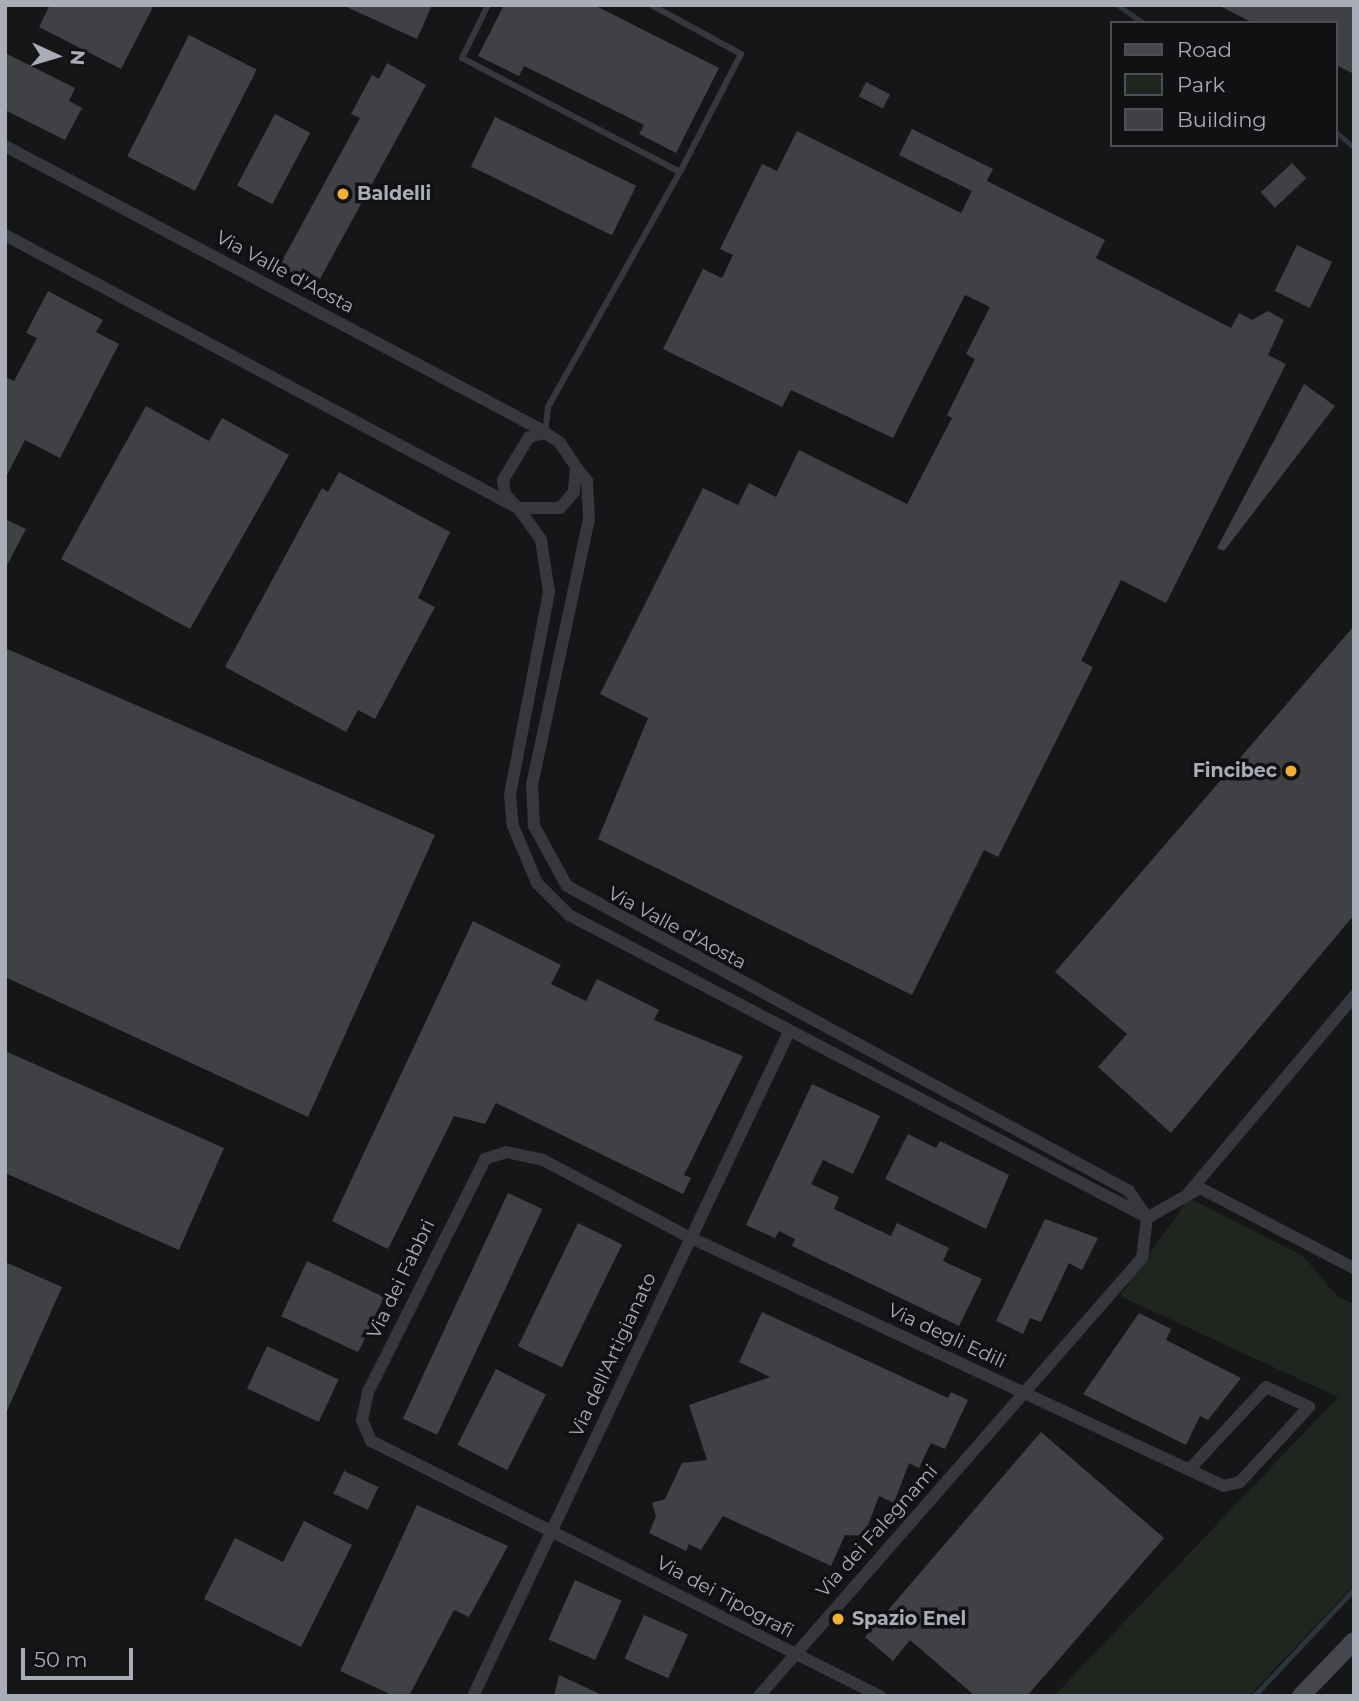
<!DOCTYPE html>
<html>
<head>
<meta charset="utf-8">
<style>
	body { margin:0 }
	#map { position:relative; width:1359px; height:1701px; overflow:hidden; background:#161618; font-family:Montserrat,sans-serif }
	div>[style] { position:absolute }
	[style*='--x'] { left:calc(var(--x)*1px); top:calc(var(--y)*1px); width:calc(var(--w)*1px); rotate:calc(var(--a)*1deg) }
	.green>* { inset:0; background:#1e261f }
	.stream>* { height:4.5px; margin:-2.25px; padding:0 2.25px; transform-origin:2.25px; border-radius:2.25px; background:#2c353c }
	.building>* { inset:0; background:#404145; transform-origin:0 0 }
	.lane>* { height:6px; margin:-3px; padding:0 3px; transform-origin:3px; border-radius:3px; background:#37383d }
	.street>* { height:12px; margin:-6px; padding:0 6px; transform-origin:6px; border-radius:6px; background:#37383d }
	.secondary>* { height:18px; margin:-9px; padding:0 9px; transform-origin:9px; border-radius:9px; background:#45474d }
	.dots>* { width:19px; height:19px; translate:-50% -50%; box-sizing:border-box; border:4px solid #111113; border-radius:50% }
	span { translate:-50% -50%; white-space:nowrap; text-align:center; line-height:1.15; -webkit-text-stroke:7px #111113; paint-order:stroke }
	.poi-label { font-size:19px; color:#a8adb8; font-weight:700 }
	.left { translate:0 -50%; text-align:left }
	.right { translate:-100% -50%; text-align:right }
	.street-label { font-size:19px; color:#a8adb8 }
	.frame { position:absolute; inset:0; border:7px solid #a8adb8; pointer-events:none }
	.legend { position:absolute; left:1110px; top:21px; width:228px; height:126px; box-sizing:border-box; background:#111113; border:2px solid #4d4f55; margin:0; padding:9px 12px; list-style:none; font-size:21px; color:#a8adb8 }
	.legend li { display:flex; align-items:center; gap:14px; height:35px }
	.legend b { width:35px; border:2px solid #4d4f55 }
	.north { position:absolute; left:21px; top:21px; width:70px; height:70px; -webkit-text-stroke:5px #111113; paint-order:stroke; rotate:94deg; font-size:19px; font-weight:700; line-height:28px; text-align:center; color:#a8adb8 }
	.north::after { content:''; display:block; margin:auto; width:24px; height:32px; background:#a8adb8; clip-path:polygon(50% 0,100% 100%,50% 72%,0 100%) }
	.scale { position:absolute; left:21px; top:1648px; width:112px; height:32px; box-sizing:border-box; border:4px solid #a8adb8; border-top:0; padding-left:9px; font-size:21px; line-height:24px; white-space:nowrap; color:#a8adb8; -webkit-text-stroke:5px #111113; paint-order:stroke }
</style>
</head>
<body>
<div id="map">
	<div class="green">
		<i style="clip-path:polygon(1189px 1198px,1303px 1256px,1337px 1296px,1354px 1304px,1354px 1585px,1249px 1696px,1054px 1696px,1338px 1397px,1120px 1296px)"></i>
	</div>
	<div class="stream">
		<i style="--x:1118;--y:5;--w:32;--a:35"></i>
		<i style="--x:1336;--y:132;--w:23;--a:40"></i>
		<i style="--x:1254;--y:1696;--w:146;--a:-46.9"></i>
	</div>
	<div class="building">
		<i style="clip-path:polygon(50px 5px,154px 5px,121px 69px,39px 27px)"></i>
		<i style="clip-path:polygon(342px 5px,432px 5px,417px 39px)"></i>
		<i style="clip-path:polygon(504px 5px,594px 5px,719px 68px,676px 153px,639px 134px,644px 125px,524px 66px,519px 76px,478px 56px)"></i>
		<i style="clip-path:polygon(1218px 5px,1354px 5px,1354px 74px,1336px 65px,1336px 23px,1253px 23px)"></i>
		<i style="left:189px;top:35px;width:76px;height:136px;rotate:27deg"></i>
		<i style="clip-path:polygon(5px 53px,75px 88px,69px 101px,82px 108px,65px 140px,5px 110px)"></i>
		<i style="clip-path:polygon(387px 63px,426px 85px,314px 290px,277px 270px,360px 118px,351px 114px,372px 75px,379px 79px)"></i>
		<i style="left:866px;top:82px;width:27px;height:16px;rotate:27deg"></i>
		<i style="left:275px;top:114px;width:40px;height:81px;rotate:28deg"></i>
		<i style="left:495px;top:117px;width:157px;height:55px;rotate:26deg"></i>
		<i style="clip-path:polygon(912px 129px,993px 169px,987px 181px,1105px 240px,1096px 258px,1231px 328px,1239px 313px,1252px 320px,1268px 311px,1284px 320px,1268px 355px,1286px 364px,1166px 603px,1121px 580px,1081px 661px,1093px 667px,998px 857px,984px 850px,912px 995px,598px 839px,648px 718px,600px 694px,703px 488px,738px 505px,749px 483px,776px 497px,799px 450px,907px 504px,952px 418px,947px 415px,975px 359px,966px 354px,990px 307px,965px 295px,893px 438px,791px 390px,782px 407px,663px 349px,703px 269px,722px 278px,733px 255px,720px 249px,762px 164px,777px 171px,797px 131px,961px 213px,972px 191px,899px 155px)"></i>
		<i style="left:1292px;top:163px;width:21px;height:43px;rotate:47deg"></i>
		<i style="left:1297px;top:245px;width:39px;height:51px;rotate:26deg"></i>
		<i style="clip-path:polygon(48px 291px,103px 320px,96px 332px,119px 344px,60px 458px,25px 440px,5px 479px,5px 377px,14px 381px,37px 338px,26px 333px)"></i>
		<i style="clip-path:polygon(1304px 384px,1335px 406px,1224px 551px,1217px 548px)"></i>
		<i style="clip-path:polygon(146px 406px,209px 441px,222px 418px,289px 455px,190px 629px,61px 559px)"></i>
		<i style="clip-path:polygon(339px 472px,450px 532px,418px 598px,435px 607px,375px 719px,358px 710px,346px 732px,225px 667px,322px 488px,328px 492px)"></i>
		<i style="clip-path:polygon(5px 519px,26px 529px,5px 569px)"></i>
		<i style="clip-path:polygon(1354px 626px,1354px 915px,1171px 1133px,1098px 1067px,1127px 1034px,1055px 972px)"></i>
		<i style="clip-path:polygon(5px 648px,435px 835px,308px 1117px,5px 977px)"></i>
		<i style="clip-path:polygon(473px 921px,561px 965px,551px 984px,586px 1001px,597px 979px,659px 1010px,654px 1020px,743px 1056px,684px 1175px,691px 1178px,683px 1194px,496px 1103px,485px 1124px,454px 1116px,388px 1249px,332px 1221px)"></i>
		<i style="clip-path:polygon(5px 1051px,224px 1148px,179px 1250px,5px 1173px)"></i>
		<i style="clip-path:polygon(812px 1084px,880px 1116px,853px 1174px,823px 1160px,811px 1184px,839px 1197px,834px 1209px,891px 1236px,897px 1223px,949px 1248px,943px 1261px,982px 1279px,959px 1326px,792px 1246px,795px 1239px,779px 1231px,775px 1238px,746px 1225px)"></i>
		<i style="clip-path:polygon(908px 1134px,936px 1148px,940px 1141px,1009px 1175px,986px 1229px,885px 1179px)"></i>
		<i style="left:508px;top:1193px;width:38px;height:249px;rotate:25deg"></i>
		<i style="clip-path:polygon(1045px 1219px,1098px 1238px,1082px 1270px,1069px 1263px,1041px 1322px,1030px 1318px,1023px 1334px,996px 1321px)"></i>
		<i style="left:578px;top:1223px;width:49px;height:137px;rotate:26deg"></i>
		<i style="left:307px;top:1261px;width:85px;height:61px;rotate:25deg"></i>
		<i style="clip-path:polygon(5px 1262px,62px 1287px,5px 1415px)"></i>
		<i style="clip-path:polygon(762px 1312px,948px 1398px,951px 1392px,968px 1400px,945px 1449px,931px 1443px,919px 1468px,909px 1463px,894px 1503px,879px 1496px,864px 1536px,845px 1535px,831px 1566px,723px 1516px,701px 1550px,689px 1544px,686px 1551px,649px 1533px,656px 1516px,652px 1503px,665px 1499px,682px 1463px,707px 1460px,689px 1405px,770px 1377px,739px 1362px)"></i>
		<i style="clip-path:polygon(1139px 1313px,1171px 1329px,1166px 1340px,1241px 1378px,1208px 1420px,1200px 1416px,1186px 1445px,1083px 1394px)"></i>
		<i style="left:267px;top:1346px;width:79px;height:47px;rotate:25deg"></i>
		<i style="left:496px;top:1369px;width:56px;height:85px;rotate:27deg"></i>
		<i style="clip-path:polygon(1041px 1432px,1164px 1538px,1027px 1696px,975px 1696px,910px 1640px,893px 1661px,865px 1637px)"></i>
		<i style="left:344px;top:1471px;width:38px;height:25px;rotate:25deg"></i>
		<i style="clip-path:polygon(417px 1505px,508px 1546px,469px 1617px,454px 1610px,409px 1696px,394px 1696px,340px 1671px)"></i>
		<i style="clip-path:polygon(304px 1521px,352px 1545px,301px 1647px,204px 1599px,235px 1538px,283px 1562px)"></i>
		<i style="left:575px;top:1580px;width:51px;height:65px;rotate:24deg"></i>
		<i style="left:644px;top:1615px;width:48px;height:48px;rotate:24deg"></i>
		<i style="clip-path:polygon(559px 1675px,604px 1696px,554px 1696px)"></i>
	</div>
	<div class="lane">
		<i style="--x:488;--y:5;--w:59;--a:116.1"></i>
		<i style="--x:462;--y:58;--w:246;--a:27.6"></i>
		<i style="--x:680;--y:172;--w:133;--a:-62.7"></i>
		<i style="--x:741;--y:54;--w:102;--a:-151.4"></i>
		<i style="--x:545;--y:433;--w:26;--a:-83"></i>
		<i style="--x:548;--y:407;--w:270;--a:-60.7"></i>
	</div>
	<div class="street">
		<i style="--x:5;--y:146;--w:603;--a:27.88"></i>
		<i style="--x:538;--y:428;--w:27;--a:34"></i>
		<i style="--x:560;--y:443;--w:29;--a:56"></i>
		<i style="--x:576;--y:467;--w:25;--a:95"></i>
		<i style="--x:574;--y:492;--w:21;--a:131"></i>
		<i style="--x:560;--y:508;--w:42;--a:180"></i>
		<i style="--x:518;--y:508;--w:19;--a:-133"></i>
		<i style="--x:505;--y:494;--w:14;--a:-98"></i>
		<i style="--x:503;--y:480;--w:50;--a:-58.8"></i>
		<i style="--x:529;--y:437;--w:16;--a:-14"></i>
		<i style="--x:5;--y:235;--w:581;--a:28.02"></i>
		<i style="--x:518;--y:508;--w:39;--a:54"></i>
		<i style="--x:541;--y:540;--w:53;--a:81.3"></i>
		<i style="--x:549;--y:592;--w:206;--a:100.9"></i>
		<i style="--x:510;--y:794;--w:32;--a:85"></i>
		<i style="--x:513;--y:826;--w:62;--a:67.2"></i>
		<i style="--x:537;--y:883;--w:45;--a:45"></i>
		<i style="--x:569;--y:915;--w:645;--a:27.6"></i>
		<i style="--x:576;--y:467;--w:18;--a:52"></i>
		<i style="--x:587;--y:481;--w:38;--a:87"></i>
		<i style="--x:589;--y:519;--w:271;--a:102.1"></i>
		<i style="--x:532;--y:784;--w:42;--a:87.3"></i>
		<i style="--x:534;--y:826;--w:68;--a:61.2"></i>
		<i style="--x:567;--y:886;--w:639;--a:28.49"></i>
		<i style="--x:1129;--y:1191;--w:32;--a:56"></i>
		<i style="--x:1147;--y:1218;--w:40;--a:97.1"></i>
		<i style="--x:1142;--y:1258;--w:582;--a:131.17"></i>
		<i style="--x:1185;--y:1197;--w:263;--a:-49.9"></i>
		<i style="--x:1147;--y:1218;--w:61;--a:-29.5"></i>
		<i style="--x:1200;--y:1188;--w:174;--a:27.5"></i>
		<i style="--x:473;--y:1696;--w:735;--a:-64.55"></i>
		<i style="--x:880;--y:1696;--w:569;--a:-153.39"></i>
		<i style="--x:371;--y:1441;--w:23;--a:-113"></i>
		<i style="--x:362;--y:1420;--w:29;--a:-78"></i>
		<i style="--x:368;--y:1392;--w:261;--a:-63.3"></i>
		<i style="--x:485;--y:1159;--w:22;--a:-18"></i>
		<i style="--x:506;--y:1152;--w:38;--a:12"></i>
		<i style="--x:543;--y:1160;--w:165;--a:27.8"></i>
		<i style="--x:689;--y:1237;--w:590;--a:24.96"></i>
		<i style="--x:1224;--y:1486;--w:16;--a:-14"></i>
		<i style="--x:1240;--y:1482;--w:102;--a:-47.4"></i>
		<i style="--x:1309;--y:1407;--w:47;--a:-155.1"></i>
		<i style="--x:1266;--y:1387;--w:113;--a:132.9"></i>
	</div>
	<div class="secondary">
		<i style="--x:1301;--y:1696;--w:76;--a:-46.1"></i>
	</div>
	<div class="dots">
		<i style="left:343px;top:194px;background:#f2b134"></i>
		<i style="left:1291px;top:771px;background:#f2b134"></i>
		<i style="left:838px;top:1619px;background:#f2b134"></i>
	</div>
	<div class="poi-label">
		<span class="left" style="left:357px;top:194px">Baldelli</span>
		<span class="right" style="left:1277px;top:771px">Fincibec</span>
		<span class="left" style="left:852px;top:1619px">Spazio Enel</span>
	</div>
	<div class="street-label">
		<span style="left:285px;top:272px;rotate:28deg">Via Valle d'Aosta</span>
		<span style="left:677px;top:928px;rotate:28deg">Via Valle d'Aosta</span>
		<span style="left:401px;top:1279px;rotate:-64deg">Via dei Fabbri</span>
		<span style="left:947px;top:1336px;rotate:25deg">Via degli Edili</span>
		<span style="left:613px;top:1355px;rotate:-65deg">Via dell'Artigianato</span>
		<span style="left:877px;top:1531px;rotate:-48deg">Via dei Falegnami</span>
		<span style="left:725px;top:1597px;rotate:28deg">Via dei Tipografi</span>
	</div>
	<div class="frame"></div>
	<ul class="legend">
	<li><b style="height:9px;background:#45474d"></b>Road</li>
	<li><b style="height:19px;background:#1e261f"></b>Park</li>
	<li><b style="height:19px;background:#404145"></b>Building</li>
	</ul>
	<div class="north">N</div>
	<div class="scale">50 m</div>
</div>
</body>
</html>
